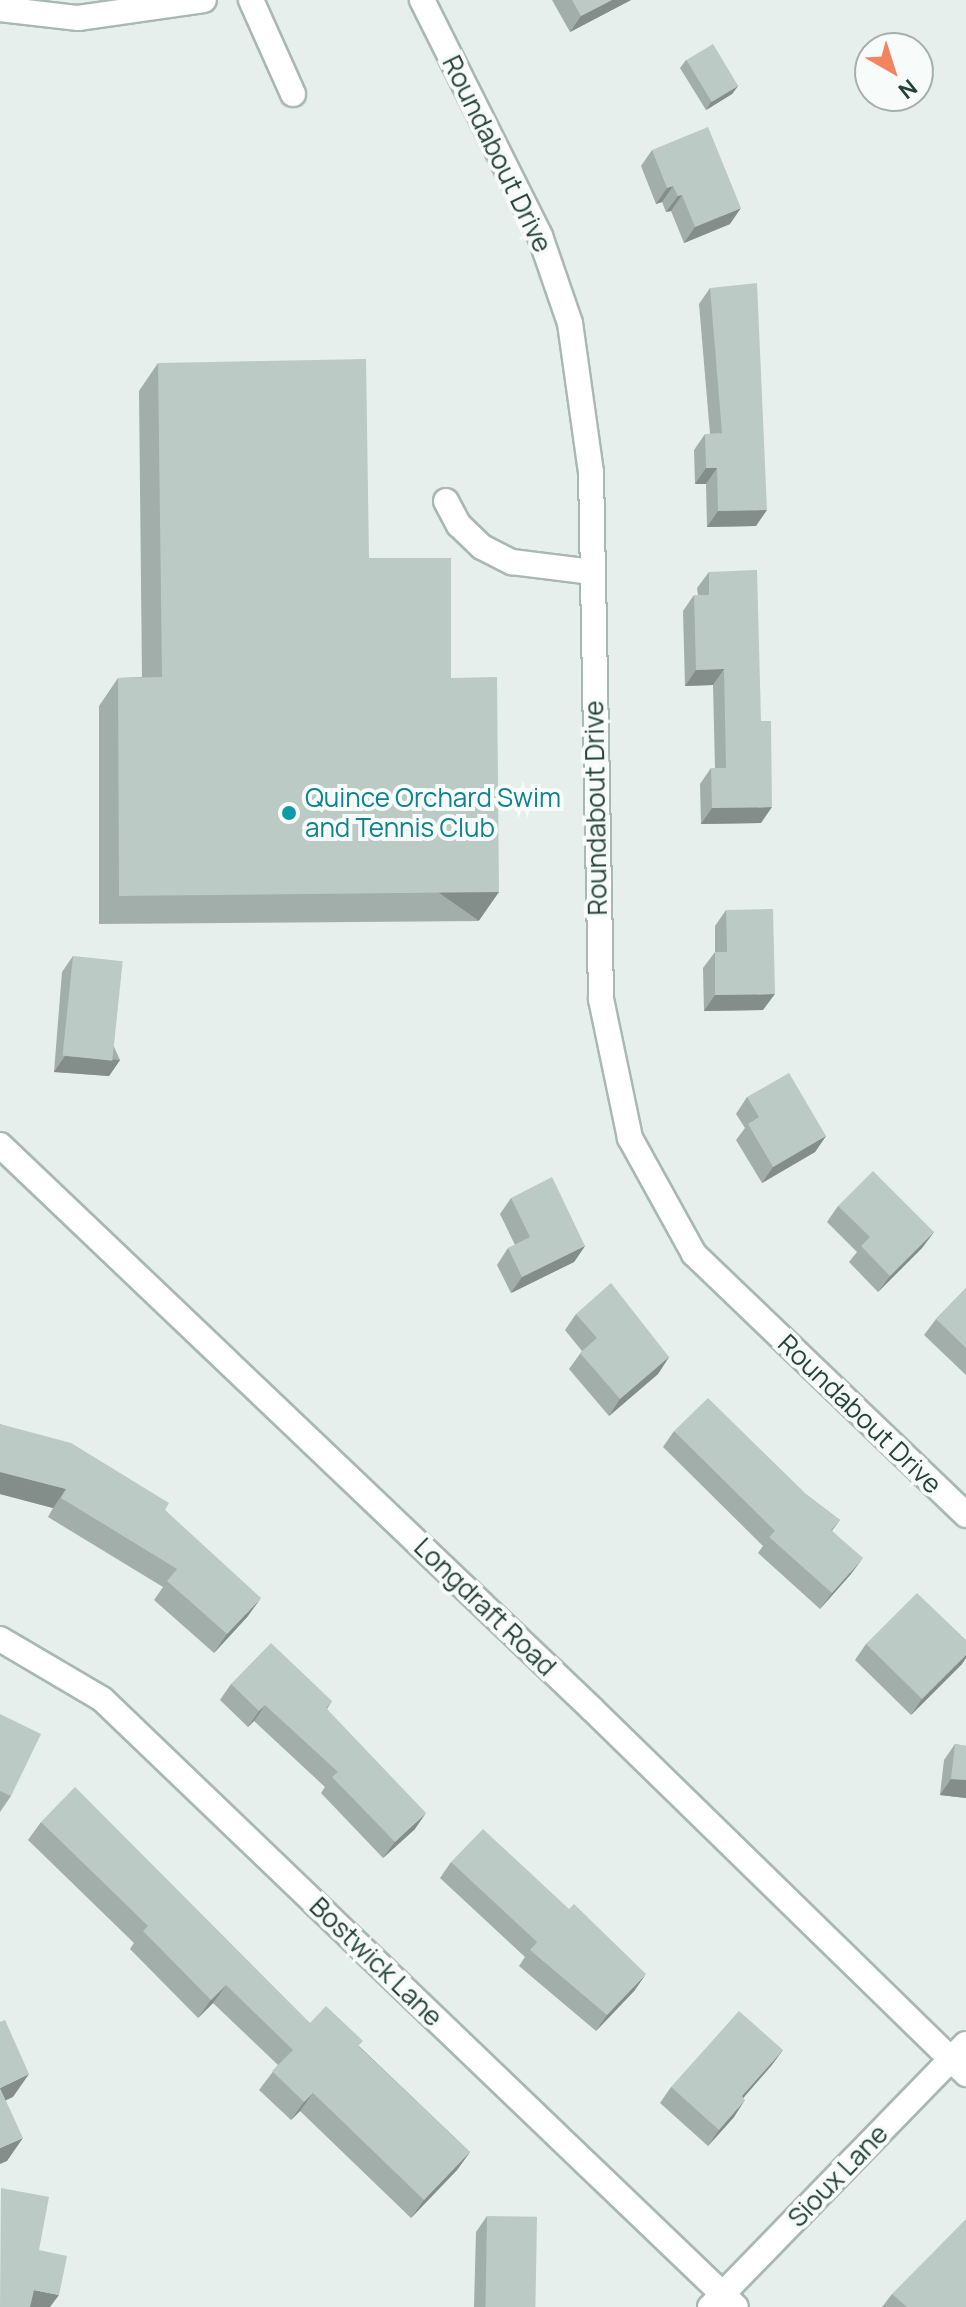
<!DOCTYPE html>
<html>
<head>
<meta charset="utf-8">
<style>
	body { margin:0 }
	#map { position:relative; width:966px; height:2307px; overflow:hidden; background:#e6efeb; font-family:Manrope,sans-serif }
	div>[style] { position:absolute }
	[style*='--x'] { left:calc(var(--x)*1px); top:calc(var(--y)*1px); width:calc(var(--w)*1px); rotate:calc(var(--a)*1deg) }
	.roads { filter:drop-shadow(2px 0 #a8b8b2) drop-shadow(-2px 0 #a8b8b2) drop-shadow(0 2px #a8b8b2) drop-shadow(0 -2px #a8b8b2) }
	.minor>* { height:24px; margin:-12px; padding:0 12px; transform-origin:12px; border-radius:12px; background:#fff }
	.wall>* { inset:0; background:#a1aea9 }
	.shaded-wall>* { inset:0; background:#838d89; transform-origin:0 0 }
	.building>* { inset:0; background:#bbcac4; transform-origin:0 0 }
	.dots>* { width:22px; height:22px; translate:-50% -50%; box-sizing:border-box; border:4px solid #f7fbf9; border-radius:50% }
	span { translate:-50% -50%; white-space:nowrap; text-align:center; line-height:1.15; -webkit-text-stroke:8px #f7fbf9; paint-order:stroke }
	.street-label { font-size:26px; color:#24423a }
	.culture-label { font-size:26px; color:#0d838f }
	.left { translate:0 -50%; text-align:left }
	.north { position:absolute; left:854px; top:32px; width:80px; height:80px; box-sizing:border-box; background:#f7fbf9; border:2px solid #a3b1ad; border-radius:50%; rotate:141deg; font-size:22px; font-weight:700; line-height:32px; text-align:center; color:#24423a }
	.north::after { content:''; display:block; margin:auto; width:28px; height:36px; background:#f4845f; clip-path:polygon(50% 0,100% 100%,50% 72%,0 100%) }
</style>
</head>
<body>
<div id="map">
	<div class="roads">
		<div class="minor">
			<i style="--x:251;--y:0;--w:103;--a:65.9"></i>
			<i style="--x:422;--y:0;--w:264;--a:63.4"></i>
			<i style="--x:540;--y:236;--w:92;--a:71"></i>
			<i style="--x:570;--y:323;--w:150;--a:82"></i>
			<i style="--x:591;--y:472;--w:527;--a:88.91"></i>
			<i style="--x:601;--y:999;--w:142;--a:78.2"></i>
			<i style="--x:630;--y:1138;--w:132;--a:61.1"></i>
			<i style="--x:694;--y:1254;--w:377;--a:43.8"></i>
			<i style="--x:0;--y:9;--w:79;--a:6.6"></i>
			<i style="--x:78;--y:18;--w:127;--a:-8.1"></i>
			<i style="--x:446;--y:501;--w:27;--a:62"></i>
			<i style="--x:459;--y:525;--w:32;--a:44"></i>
			<i style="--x:482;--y:547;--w:34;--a:27"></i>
			<i style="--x:512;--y:562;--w:81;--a:7.1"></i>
			<i style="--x:0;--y:1145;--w:818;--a:43.61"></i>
			<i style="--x:592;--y:1709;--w:523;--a:44.3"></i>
			<i style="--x:0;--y:1639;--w:118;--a:30.5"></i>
			<i style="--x:102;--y:1699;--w:878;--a:43.8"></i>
			<i style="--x:710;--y:2307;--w:367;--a:-45.8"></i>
		</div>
	</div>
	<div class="wall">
		<i style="clip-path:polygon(552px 0,631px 0,570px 32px)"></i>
		<i style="clip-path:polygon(686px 60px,738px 86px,732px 94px,706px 110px,680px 68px)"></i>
		<i style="clip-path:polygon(652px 150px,730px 224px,684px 243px,671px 211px,666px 212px,662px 202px,656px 204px,641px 166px)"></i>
		<i style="clip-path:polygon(710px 288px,756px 526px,707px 527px,706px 484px,695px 484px,694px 450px,705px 434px,710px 434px,699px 304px)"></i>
		<i style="clip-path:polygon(158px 363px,369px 558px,451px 678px,479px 921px,99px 924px,99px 706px,118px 678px,142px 677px,139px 391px)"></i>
		<i style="clip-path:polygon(709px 572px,761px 823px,701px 824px,700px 784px,711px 768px,715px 768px,713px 685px,685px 686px,683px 611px,694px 595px,698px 595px,697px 588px)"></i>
		<i style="clip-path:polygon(726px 910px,763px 1010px,704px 1011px,703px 968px,715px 952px,715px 926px)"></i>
		<i style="clip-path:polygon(73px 956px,120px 1060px,109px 1076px,54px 1072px,62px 972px)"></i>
		<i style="clip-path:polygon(747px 1097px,826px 1136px,815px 1152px,762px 1183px,736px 1140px,745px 1128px,736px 1114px)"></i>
		<i style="clip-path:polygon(511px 1198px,585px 1246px,574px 1262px,511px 1293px,497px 1265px,508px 1248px,515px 1245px,500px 1214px)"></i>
		<i style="clip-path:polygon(838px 1206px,934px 1232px,922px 1248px,878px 1292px,849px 1262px,857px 1252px,827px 1222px)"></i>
		<i style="clip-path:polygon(966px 1288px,966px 1375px,924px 1335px,936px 1319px)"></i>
		<i style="clip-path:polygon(576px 1314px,669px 1357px,658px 1374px,609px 1416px,569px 1369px,582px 1351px,565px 1330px)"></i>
		<i style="clip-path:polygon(0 1424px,165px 1510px,248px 1616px,214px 1653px,154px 1600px,163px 1587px,48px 1517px,53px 1508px,0 1494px)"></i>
		<i style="clip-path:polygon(674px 1431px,807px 1495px,840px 1520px,832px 1531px,851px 1574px,820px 1609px,758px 1553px,763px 1546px,663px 1447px)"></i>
		<i style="clip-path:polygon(966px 1640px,966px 1658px,962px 1664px,911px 1715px,855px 1660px,866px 1644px)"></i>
		<i style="clip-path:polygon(231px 1684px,332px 1701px,327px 1709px,415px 1829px,383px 1858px,321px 1793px,325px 1787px,254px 1721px,248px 1727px,220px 1700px)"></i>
		<i style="clip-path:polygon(0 1714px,11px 1796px,0 1812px)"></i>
		<i style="clip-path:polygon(955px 1744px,966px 1746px,966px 1798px,940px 1795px,944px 1760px)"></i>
		<i style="clip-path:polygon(41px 1822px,310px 2023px,359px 2046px,470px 2152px,457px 2170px,411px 2218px,300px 2111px,291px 2120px,259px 2090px,278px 2065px,213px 2003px,198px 2018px,130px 1949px,134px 1943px,28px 1840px)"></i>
		<i style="clip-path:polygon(451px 1862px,635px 1990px,596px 2031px,519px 1966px,525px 1957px,440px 1878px)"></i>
		<i style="clip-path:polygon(783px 2050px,771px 2066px,743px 2098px,734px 2117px,708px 2146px,660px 2103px,671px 2087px)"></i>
		<i style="clip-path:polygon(487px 2216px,534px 2307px,474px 2307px,476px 2232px)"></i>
		<i style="clip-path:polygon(892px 2294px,966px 2307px,882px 2307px)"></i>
	</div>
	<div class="shaded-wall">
		<i style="clip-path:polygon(612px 0,631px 0,570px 32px,581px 16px)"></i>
		<i style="clip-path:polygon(738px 86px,732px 94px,706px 110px,711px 102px)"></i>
		<i style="clip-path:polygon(673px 186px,662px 202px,656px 204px,667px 188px)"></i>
		<i style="clip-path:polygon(682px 195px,671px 211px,666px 212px,678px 196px)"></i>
		<i style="clip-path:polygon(741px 208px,730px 224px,684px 243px,695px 227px)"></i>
		<i style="clip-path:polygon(706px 468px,717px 468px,706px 484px,695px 484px)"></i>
		<i style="clip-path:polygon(767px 510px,756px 526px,707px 527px,718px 511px)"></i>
		<i style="clip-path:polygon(724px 669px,713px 685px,685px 686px,696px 670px)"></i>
		<i style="clip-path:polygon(772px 807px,761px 823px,701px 824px,712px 808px)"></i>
		<i style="left:499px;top:892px;width:35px;height:380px;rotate:125deg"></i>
		<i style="clip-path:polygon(775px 994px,763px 1010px,704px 1011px,715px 995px)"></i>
		<i style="clip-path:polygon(65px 1056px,120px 1060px,109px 1076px,54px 1072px)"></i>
		<i style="clip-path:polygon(826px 1136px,815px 1152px,762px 1183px,773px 1167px)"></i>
		<i style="clip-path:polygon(934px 1232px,922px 1248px,878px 1292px,890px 1276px)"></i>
		<i style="clip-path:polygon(585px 1246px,574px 1262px,511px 1293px,522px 1277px)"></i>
		<i style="clip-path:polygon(669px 1357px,658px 1374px,609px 1416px,620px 1399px)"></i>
		<i style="clip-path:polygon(0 1472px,66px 1489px,53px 1508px,0 1494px)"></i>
		<i style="clip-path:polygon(863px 1558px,851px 1574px,820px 1609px,832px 1593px)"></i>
		<i style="clip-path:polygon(261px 1598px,248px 1616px,214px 1653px,227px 1634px)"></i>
		<i style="clip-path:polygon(966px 1655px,966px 1658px,962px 1664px,911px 1715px,922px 1699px)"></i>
		<i style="clip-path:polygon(265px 1705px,254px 1721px,248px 1727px,259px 1711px)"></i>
		<i style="clip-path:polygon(951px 1779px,966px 1780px,966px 1798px,940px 1795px)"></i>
		<i style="clip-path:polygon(426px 1813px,415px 1829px,383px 1858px,395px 1842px)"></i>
		<i style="clip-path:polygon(646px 1974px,635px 1990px,596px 2031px,607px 2015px)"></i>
		<i style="clip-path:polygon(226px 1985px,213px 2003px,198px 2018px,211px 2000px)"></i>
		<i style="clip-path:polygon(783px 2050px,771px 2066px,731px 2112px,742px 2096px)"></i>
		<i style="clip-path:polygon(29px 2074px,13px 2097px,0 2103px,0 2088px)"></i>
		<i style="clip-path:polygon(313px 2093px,300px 2111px,291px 2120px,304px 2102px)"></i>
		<i style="clip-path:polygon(745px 2100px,734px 2117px,708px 2146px,719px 2130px)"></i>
		<i style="clip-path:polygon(23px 2138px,7px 2161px,0 2164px,0 2148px)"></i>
		<i style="clip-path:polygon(470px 2152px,457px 2170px,411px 2218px,424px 2200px)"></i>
		<i style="clip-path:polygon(34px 2290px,59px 2295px,50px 2307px,22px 2307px)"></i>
	</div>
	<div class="building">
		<i style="clip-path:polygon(572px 0,612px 0,581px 16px)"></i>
		<i style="left:713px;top:44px;width:49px;height:31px;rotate:59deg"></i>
		<i style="clip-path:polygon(708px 127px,741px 208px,695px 227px,682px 195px,678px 196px,673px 186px,667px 188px,652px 150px)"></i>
		<i style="clip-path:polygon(757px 283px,767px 510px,718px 511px,717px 468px,706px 468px,705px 434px,722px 433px,710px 288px)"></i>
		<i style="clip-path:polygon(366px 359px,369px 558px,451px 558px,451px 678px,497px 677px,499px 892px,119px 896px,118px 678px,162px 677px,158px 363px)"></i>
		<i style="clip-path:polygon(757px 570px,761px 721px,771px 721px,772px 807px,712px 808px,711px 768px,726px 768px,724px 669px,696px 670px,694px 595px,709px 595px,709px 572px)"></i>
		<i style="clip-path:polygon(773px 909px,775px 994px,715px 995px,715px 952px,727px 952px,726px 910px)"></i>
		<i style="left:73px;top:956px;width:50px;height:100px;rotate:6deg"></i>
		<i style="clip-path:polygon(789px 1073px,826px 1136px,773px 1167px,748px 1124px,759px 1117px,747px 1097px)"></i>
		<i style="clip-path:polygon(873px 1171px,934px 1232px,890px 1276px,861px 1246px,870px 1237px,838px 1206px)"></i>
		<i style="clip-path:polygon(552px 1177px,585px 1246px,522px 1277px,508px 1248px,530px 1237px,511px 1198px)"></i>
		<i style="clip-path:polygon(611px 1283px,669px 1357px,620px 1399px,580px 1353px,597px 1338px,576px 1314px)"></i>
		<i style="clip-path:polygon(966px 1288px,966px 1348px,936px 1319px)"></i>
		<i style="clip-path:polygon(708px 1398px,807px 1495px,840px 1520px,831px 1530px,863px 1558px,832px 1593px,769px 1537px,775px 1531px,674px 1431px)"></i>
		<i style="clip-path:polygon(0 1424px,71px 1443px,169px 1503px,165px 1510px,261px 1598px,227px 1634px,167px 1581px,177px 1569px,61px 1498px,66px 1489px,0 1472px)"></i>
		<i style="clip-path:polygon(917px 1593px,966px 1640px,966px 1655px,922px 1699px,866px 1644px)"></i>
		<i style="clip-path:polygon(271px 1643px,332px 1701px,326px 1708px,426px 1813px,395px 1842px,332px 1777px,338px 1772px,265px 1705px,259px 1711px,231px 1684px)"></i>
		<i style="clip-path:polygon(0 1714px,41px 1734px,11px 1796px,0 1791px)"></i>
		<i style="clip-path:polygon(955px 1744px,966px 1746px,966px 1780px,951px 1779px)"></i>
		<i style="clip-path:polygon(75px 1787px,310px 2023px,326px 2006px,363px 2041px,358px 2046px,470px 2152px,424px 2200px,313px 2093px,304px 2102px,272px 2071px,293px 2050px,226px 1985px,211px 2000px,143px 1931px,148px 1926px,41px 1822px)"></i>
		<i style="clip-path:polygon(483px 1829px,569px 1909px,574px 1904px,646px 1974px,607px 2015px,530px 1950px,537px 1942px,451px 1862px)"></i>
		<i style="clip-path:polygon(739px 2011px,783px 2050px,742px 2096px,745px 2100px,719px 2130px,671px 2087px)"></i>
		<i style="clip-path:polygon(5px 2020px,29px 2074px,0 2088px,0 2022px)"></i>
		<i style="clip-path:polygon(0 2088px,23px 2138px,0 2148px)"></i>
		<i style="clip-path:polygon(1px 2188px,49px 2197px,39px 2250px,67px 2256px,59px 2295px,34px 2290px,30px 2307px,0 2307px)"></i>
		<i style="left:487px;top:2216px;width:50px;height:91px;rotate:1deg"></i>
		<i style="clip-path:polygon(966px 2219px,966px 2307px,907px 2307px,892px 2294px)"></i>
	</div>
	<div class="dots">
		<i style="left:289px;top:813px;background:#0f9aa8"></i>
	</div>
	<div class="street-label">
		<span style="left:497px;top:154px;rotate:64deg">Roundabout Drive</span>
		<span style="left:596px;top:808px;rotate:-91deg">Roundabout Drive</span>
		<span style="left:860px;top:1414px;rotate:44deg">Roundabout Drive</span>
		<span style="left:485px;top:1607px;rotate:44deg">Longdraft Road</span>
		<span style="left:376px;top:1962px;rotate:44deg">Bostwick Lane</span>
		<span style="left:838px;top:2176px;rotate:-46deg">Sioux Lane</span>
	</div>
	<div class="culture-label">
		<span class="left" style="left:305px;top:813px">Quince Orchard Swim<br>and Tennis Club</span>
	</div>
	<div class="north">N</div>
</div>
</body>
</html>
